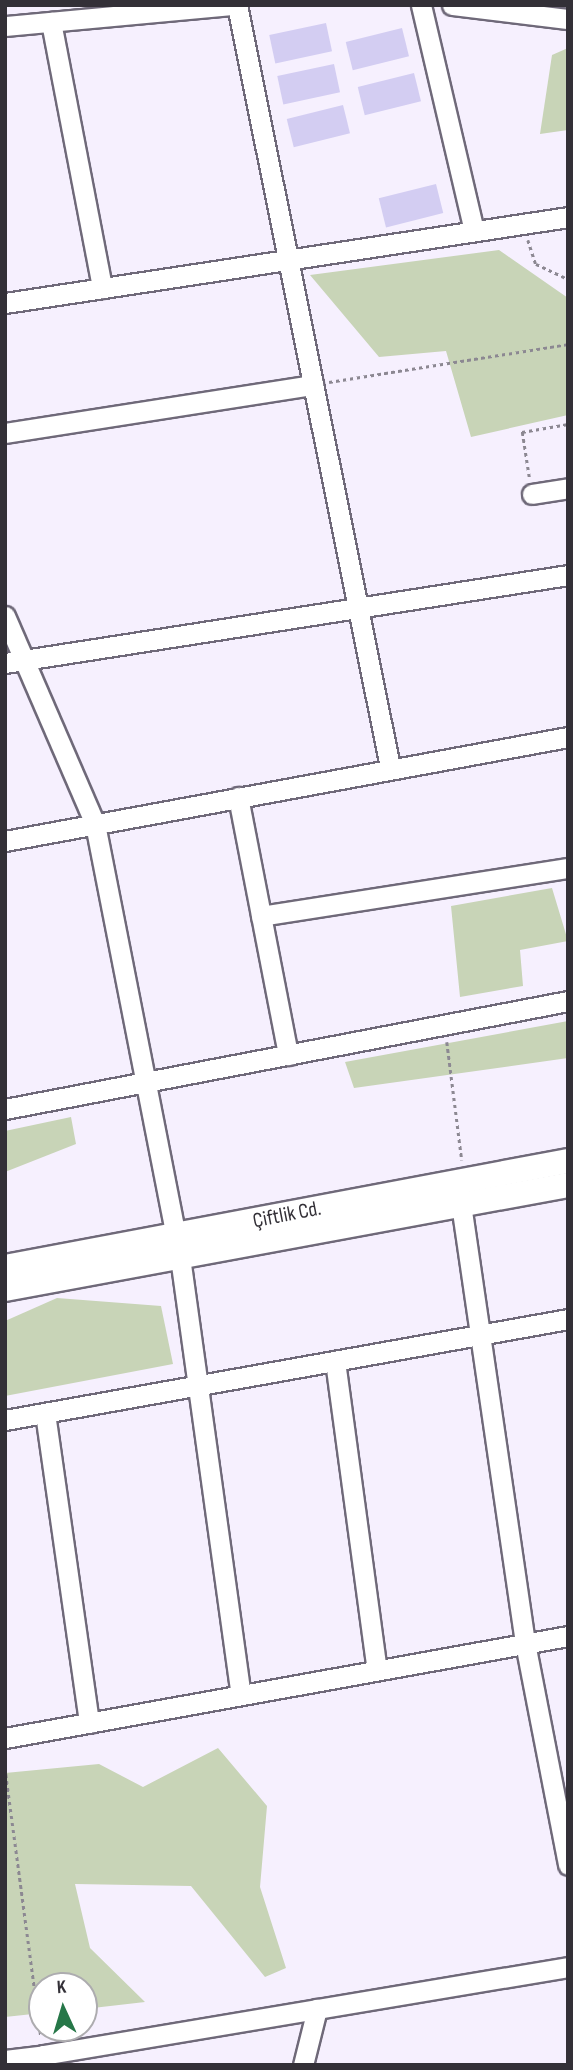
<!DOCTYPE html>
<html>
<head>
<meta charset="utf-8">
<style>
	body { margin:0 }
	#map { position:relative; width:573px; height:2070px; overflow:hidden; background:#f6f0fe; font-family:"Sofia Sans Condensed",sans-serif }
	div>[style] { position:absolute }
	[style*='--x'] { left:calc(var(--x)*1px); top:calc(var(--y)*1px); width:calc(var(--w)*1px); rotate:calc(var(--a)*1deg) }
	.green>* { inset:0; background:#c8d4b7 }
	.building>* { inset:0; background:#d3cdf2; transform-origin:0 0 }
	.path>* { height:2.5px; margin-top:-1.25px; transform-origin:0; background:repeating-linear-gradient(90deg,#8c8892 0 3.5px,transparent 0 7px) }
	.roads { filter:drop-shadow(2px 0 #6f6979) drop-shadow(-2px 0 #6f6979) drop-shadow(0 2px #6f6979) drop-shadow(0 -2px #6f6979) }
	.minor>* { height:19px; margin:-9.5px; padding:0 9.5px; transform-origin:9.5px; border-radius:9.5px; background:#fff }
	.tertiary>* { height:24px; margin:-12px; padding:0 12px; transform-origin:12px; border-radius:12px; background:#fff }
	span { translate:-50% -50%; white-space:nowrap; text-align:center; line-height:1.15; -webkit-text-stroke:5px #fff; paint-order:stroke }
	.street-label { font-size:21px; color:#333037 }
	.frame { position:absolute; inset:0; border:7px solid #333037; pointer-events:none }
	.north { position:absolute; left:28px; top:1972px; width:70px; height:70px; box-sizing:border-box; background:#fff; border:2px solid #adacaf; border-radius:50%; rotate:356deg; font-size:19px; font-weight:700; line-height:28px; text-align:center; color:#333037 }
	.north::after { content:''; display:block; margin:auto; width:24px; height:32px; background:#267748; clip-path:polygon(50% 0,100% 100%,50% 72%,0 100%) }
</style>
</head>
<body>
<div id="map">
	<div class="green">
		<i style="clip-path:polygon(568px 48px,568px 130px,540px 134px,552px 55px)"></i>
		<i style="clip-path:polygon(499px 250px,568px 298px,568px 415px,471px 437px,446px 351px,379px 357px,310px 275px)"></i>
		<i style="clip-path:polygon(552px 888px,568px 941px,520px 950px,523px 986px,460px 997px,451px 906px)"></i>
		<i style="clip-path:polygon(568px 1021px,568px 1058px,354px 1088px,345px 1062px)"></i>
		<i style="clip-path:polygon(71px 1117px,76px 1144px,5px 1172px,5px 1131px)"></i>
		<i style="clip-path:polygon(57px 1298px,161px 1306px,173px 1364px,5px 1396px,5px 1321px)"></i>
		<i style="clip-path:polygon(218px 1748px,267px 1806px,260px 1887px,286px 1968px,265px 1977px,191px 1886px,75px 1884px,90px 1948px,145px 2002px,84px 2009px,84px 1986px,42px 1986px,42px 2013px,5px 2017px,5px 1773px,99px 1764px,143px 1787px)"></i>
	</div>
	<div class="building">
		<i style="left:326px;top:23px;width:29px;height:58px;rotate:78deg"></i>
		<i style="left:402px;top:28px;width:29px;height:58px;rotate:76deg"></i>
		<i style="left:334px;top:64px;width:29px;height:58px;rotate:78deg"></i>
		<i style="left:414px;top:73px;width:29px;height:58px;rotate:76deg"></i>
		<i style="left:343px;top:105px;width:29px;height:58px;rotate:76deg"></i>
		<i style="left:436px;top:184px;width:30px;height:59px;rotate:76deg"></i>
	</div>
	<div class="path">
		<i style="--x:528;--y:240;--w:25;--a:72"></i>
		<i style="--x:536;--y:264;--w:35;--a:25"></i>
		<i style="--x:329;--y:382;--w:242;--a:-9"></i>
		<i style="--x:529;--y:477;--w:46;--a:-98.8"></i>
		<i style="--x:522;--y:432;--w:47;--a:-9.9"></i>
		<i style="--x:447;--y:1042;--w:119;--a:82.8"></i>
		<i style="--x:5;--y:1767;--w:273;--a:82.4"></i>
	</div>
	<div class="roads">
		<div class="minor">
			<i style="--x:237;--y:5;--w:777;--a:78.65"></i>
			<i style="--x:421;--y:5;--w:232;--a:76.8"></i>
			<i style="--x:452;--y:5;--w:117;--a:6.9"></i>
			<i style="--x:51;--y:22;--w:271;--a:79.1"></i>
			<i style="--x:5;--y:26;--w:229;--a:-5.3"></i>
			<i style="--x:5;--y:303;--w:570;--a:-8.68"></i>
			<i style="--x:5;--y:433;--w:312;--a:-8.9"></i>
			<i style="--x:532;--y:494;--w:36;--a:-9"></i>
			<i style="--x:5;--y:616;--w:227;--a:66.6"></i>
			<i style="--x:95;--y:824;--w:421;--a:78.9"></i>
			<i style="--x:5;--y:663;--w:570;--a:-8.88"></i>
			<i style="--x:238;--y:797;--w:263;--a:79"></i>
			<i style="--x:5;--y:841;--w:573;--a:-10.47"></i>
			<i style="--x:261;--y:916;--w:311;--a:-8.9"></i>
			<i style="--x:5;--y:1109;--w:573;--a:-10.86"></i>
			<i style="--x:461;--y:1204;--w:444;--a:81.7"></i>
			<i style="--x:525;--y:1643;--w:226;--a:79"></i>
			<i style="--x:180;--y:1257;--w:442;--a:82.1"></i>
			<i style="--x:335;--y:1361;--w:312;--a:82.3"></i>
			<i style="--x:45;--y:1413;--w:313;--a:81.9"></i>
			<i style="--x:5;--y:1420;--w:572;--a:-10.17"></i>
			<i style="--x:5;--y:1738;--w:572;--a:-10.27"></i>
			<i style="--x:43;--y:2055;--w:532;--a:-9.52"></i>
			<i style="--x:5;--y:2060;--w:38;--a:-7"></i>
			<i style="--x:43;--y:2055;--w:10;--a:79"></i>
			<i style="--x:303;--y:2065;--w:58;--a:-76"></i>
		</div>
		<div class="tertiary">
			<i style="--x:5;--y:1267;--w:573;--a:-10.66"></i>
			<i style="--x:5;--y:1289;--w:573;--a:-10.47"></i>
		</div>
	</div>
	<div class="street-label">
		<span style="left:287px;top:1215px;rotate:-11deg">Çiftlik Cd.</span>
	</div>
	<div class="frame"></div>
	<div class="north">K</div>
</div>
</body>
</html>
